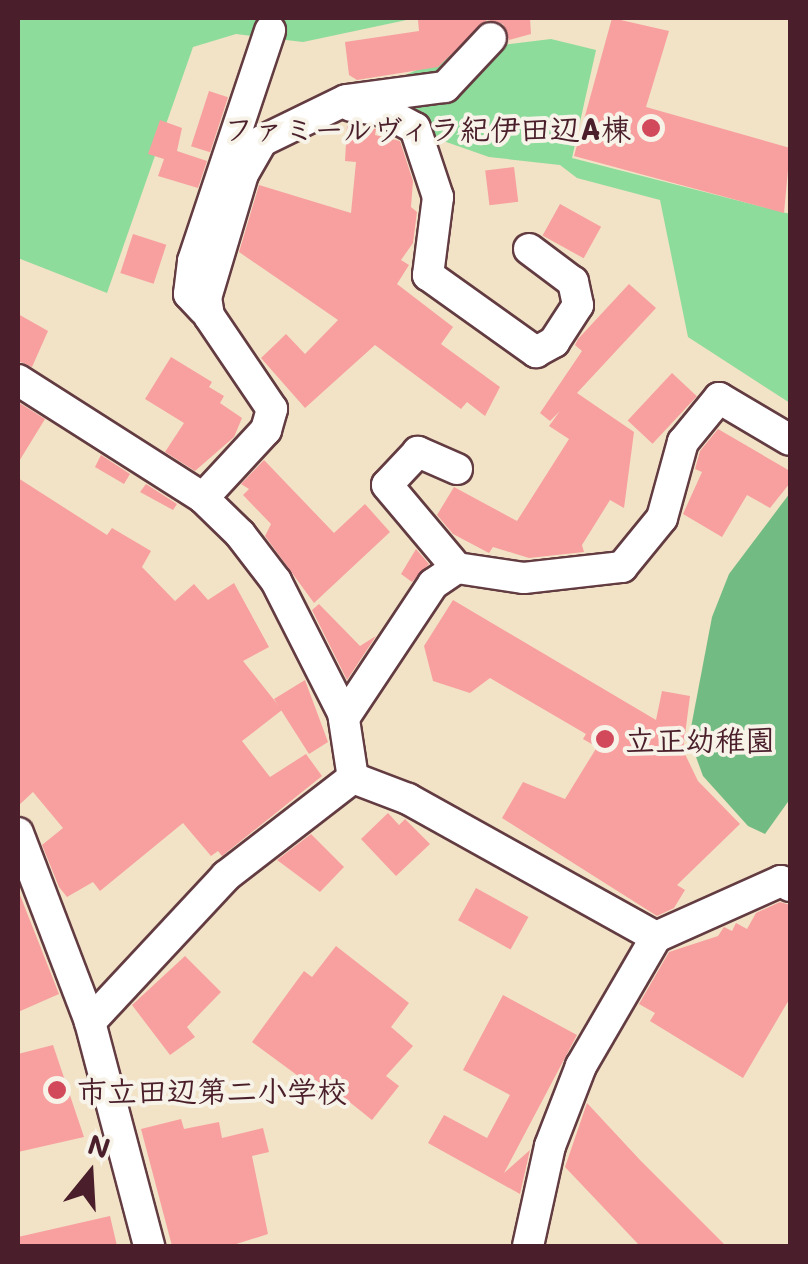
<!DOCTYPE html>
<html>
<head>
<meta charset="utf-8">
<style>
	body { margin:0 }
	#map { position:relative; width:808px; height:1264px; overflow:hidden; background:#f2e2c6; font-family:Mali,"Klee One",sans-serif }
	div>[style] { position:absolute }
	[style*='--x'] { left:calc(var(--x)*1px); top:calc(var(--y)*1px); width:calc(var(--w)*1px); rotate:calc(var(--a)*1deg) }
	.green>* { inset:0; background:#8ddc9b }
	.forest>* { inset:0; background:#72bc83 }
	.building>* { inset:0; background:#f7a09f; transform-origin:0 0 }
	.roads { filter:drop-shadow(2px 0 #633c42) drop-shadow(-2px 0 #633c42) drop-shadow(0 2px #633c42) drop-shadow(0 -2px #633c42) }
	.minor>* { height:30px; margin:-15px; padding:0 15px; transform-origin:15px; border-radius:15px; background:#fff }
	.dots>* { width:28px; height:28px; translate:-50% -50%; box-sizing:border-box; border:5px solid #f7f3e8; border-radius:50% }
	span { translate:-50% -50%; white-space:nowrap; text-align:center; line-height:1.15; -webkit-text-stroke:8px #f7f3e8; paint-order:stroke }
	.poi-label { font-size:30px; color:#4a1f2b; font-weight:700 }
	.right { translate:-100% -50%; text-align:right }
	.left { translate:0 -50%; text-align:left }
	.frame { position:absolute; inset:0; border:20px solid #4a1f2b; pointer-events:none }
	.north { position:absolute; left:40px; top:1124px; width:100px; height:100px; -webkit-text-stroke:8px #f7f3e8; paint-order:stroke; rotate:18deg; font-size:28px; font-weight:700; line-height:40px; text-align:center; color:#4a1f2b }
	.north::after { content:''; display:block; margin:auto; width:35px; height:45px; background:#4a1f2b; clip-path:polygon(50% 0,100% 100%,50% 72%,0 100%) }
</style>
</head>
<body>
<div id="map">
	<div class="green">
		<i style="clip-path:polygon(18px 18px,416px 18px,303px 42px,236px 34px,193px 47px,107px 293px,18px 258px)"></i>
		<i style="clip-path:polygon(491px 38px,502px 45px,551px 39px,596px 50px,572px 158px,790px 214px,790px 403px,688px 337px,660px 200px,577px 178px,560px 165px,489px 157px,338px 104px)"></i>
	</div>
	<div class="forest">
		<i style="clip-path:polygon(790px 493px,790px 799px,765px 834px,748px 826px,703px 776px,689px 738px,712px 617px,729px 574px)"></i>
	</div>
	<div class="building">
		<i style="clip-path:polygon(435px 18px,530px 18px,531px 34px,509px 40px,503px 24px,487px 20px,438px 67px,357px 80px,349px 75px,345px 42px,419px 31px,418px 20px)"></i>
		<i style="clip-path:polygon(612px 18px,669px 31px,646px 107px,790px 148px,784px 213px,574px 156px)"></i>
		<i style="left:209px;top:91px;width:20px;height:58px;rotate:18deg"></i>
		<i style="clip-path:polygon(160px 120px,182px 128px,177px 151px,207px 161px,198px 188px,158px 176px,164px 159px,148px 154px)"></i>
		<i style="clip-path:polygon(347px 126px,376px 129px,375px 135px,400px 141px,413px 181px,411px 207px,417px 212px,413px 243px,401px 260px,409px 265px,397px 284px,453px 327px,441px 344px,500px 387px,485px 416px,467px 402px,461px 409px,375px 345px,305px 408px,261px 358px,286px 334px,305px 354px,338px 320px,239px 252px,259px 185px,351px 213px,356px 162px,345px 161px)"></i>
		<i style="left:514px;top:167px;width:35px;height:29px;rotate:83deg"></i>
		<i style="left:560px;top:204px;width:47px;height:36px;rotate:29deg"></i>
		<i style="left:133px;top:234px;width:35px;height:41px;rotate:18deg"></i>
		<i style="clip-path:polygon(629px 284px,656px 308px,577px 393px,634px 432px,624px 508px,610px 500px,582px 545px,584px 552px,529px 558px,493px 547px,489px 553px,453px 534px,437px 515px,454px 487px,517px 521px,569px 439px,549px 426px,560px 411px,550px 421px,540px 413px,582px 351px,575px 345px,578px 339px)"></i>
		<i style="clip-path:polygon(18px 314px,48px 331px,32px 367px,18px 361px)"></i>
		<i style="clip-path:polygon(171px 357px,212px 382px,209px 387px,224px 396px,220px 403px,242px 418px,234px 437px,195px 471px,165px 452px,184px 423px,145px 399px)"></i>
		<i style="left:672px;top:373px;width:34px;height:65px;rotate:43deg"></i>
		<i style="clip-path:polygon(18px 402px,45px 419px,18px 463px)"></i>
		<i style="clip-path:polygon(718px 429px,790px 471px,790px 483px,770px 508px,747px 495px,722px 537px,683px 514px,702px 472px,695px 469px,700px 451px)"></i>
		<i style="clip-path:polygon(101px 455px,130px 474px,124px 484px,95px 467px)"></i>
		<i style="clip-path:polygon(264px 460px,334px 533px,365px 504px,390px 532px,314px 603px,265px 536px,271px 524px,243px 495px,249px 489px,241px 484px)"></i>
		<i style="clip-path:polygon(18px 478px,107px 535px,112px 528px,151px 551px,142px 567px,175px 601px,194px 584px,208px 600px,234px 583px,269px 647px,243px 661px,282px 710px,242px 741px,270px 777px,306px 754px,322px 776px,222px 856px,218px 851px,211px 856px,183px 823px,100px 891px,93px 882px,67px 897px,59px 887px,42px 845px,63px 828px,33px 792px,18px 806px)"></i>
		<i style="clip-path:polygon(146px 484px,177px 504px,173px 510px,140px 492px)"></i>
		<i style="clip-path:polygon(416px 549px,429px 564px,412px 582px,401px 574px)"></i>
		<i style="clip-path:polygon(453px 600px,656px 720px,662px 691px,690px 696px,683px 750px,698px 781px,740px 824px,677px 885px,685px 890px,674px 908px,657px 916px,502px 818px,523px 782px,565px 799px,597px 747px,583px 739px,586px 734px,490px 678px,470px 693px,433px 681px,424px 646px)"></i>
		<i style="clip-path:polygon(319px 604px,360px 646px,376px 636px,347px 680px,312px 610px)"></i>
		<i style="clip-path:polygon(305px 680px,328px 742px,309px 754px,274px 699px)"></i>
		<i style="clip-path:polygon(388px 813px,399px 825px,405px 819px,430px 844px,396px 876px,361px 839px)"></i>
		<i style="clip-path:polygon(311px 834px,344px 867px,320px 892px,277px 860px)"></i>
		<i style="left:476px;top:888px;width:60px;height:37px;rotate:29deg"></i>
		<i style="clip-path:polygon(18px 890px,59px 994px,18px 1012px)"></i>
		<i style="clip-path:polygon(780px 902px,790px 905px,790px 998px,743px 1078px,650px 1021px,655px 1013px,639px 1004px,669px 952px,718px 936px,724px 927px,732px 931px,736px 923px,747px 929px,756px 913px)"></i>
		<i style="clip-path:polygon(336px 946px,409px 1003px,391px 1027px,413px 1046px,386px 1076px,399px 1086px,372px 1120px,332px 1088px,320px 1104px,300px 1088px,305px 1081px,252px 1042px,304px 971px,312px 977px)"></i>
		<i style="clip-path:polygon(185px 956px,221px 992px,187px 1027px,195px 1037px,170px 1055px,132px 1005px)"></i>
		<i style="clip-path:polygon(503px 995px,577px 1035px,504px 1173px,530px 1150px,520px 1194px,428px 1143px,444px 1115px,487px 1138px,510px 1095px,463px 1070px)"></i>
		<i style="clip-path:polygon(53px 1045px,84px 1137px,18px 1152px,18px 1054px)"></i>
		<i style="clip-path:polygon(587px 1103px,640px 1160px,726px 1246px,640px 1246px,565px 1167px)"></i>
		<i style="clip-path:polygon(181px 1119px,184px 1129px,219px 1122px,222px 1138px,263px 1128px,269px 1152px,252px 1156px,268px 1234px,230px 1246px,172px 1246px,141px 1129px)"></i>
		<i style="clip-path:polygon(110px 1216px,117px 1246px,18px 1246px,18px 1237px)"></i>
	</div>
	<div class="roads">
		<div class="minor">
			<i style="--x:351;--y:106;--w:32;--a:9"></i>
			<i style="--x:383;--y:111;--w:36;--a:28"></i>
			<i style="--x:415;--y:128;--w:73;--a:71.6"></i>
			<i style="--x:438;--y:197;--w:79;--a:97.3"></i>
			<i style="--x:428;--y:275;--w:133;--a:35.5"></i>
			<i style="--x:536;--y:352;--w:21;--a:-29"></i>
			<i style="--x:554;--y:342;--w:44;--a:-57"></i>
			<i style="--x:578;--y:305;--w:24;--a:-102"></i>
			<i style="--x:573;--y:282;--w:55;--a:-143.1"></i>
			<i style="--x:204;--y:310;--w:22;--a:-133"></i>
			<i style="--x:189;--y:294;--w:33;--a:-83"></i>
			<i style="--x:193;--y:261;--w:243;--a:-71.5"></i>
			<i style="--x:18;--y:380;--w:219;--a:32.5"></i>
			<i style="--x:203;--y:498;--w:52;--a:44.2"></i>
			<i style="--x:240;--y:534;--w:59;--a:52.5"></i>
			<i style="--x:276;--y:581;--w:148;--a:63.1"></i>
			<i style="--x:343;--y:713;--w:66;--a:81.3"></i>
			<i style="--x:457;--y:469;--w:43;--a:-156.4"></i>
			<i style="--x:418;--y:452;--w:45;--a:133.2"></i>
			<i style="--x:387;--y:485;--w:109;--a:49.9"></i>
			<i style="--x:203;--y:498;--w:93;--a:-47.2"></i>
			<i style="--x:266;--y:430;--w:22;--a:-74"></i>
			<i style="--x:272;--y:409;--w:112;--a:-124.1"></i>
			<i style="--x:209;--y:316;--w:18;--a:-99"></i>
			<i style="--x:206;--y:298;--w:129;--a:-73.4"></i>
			<i style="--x:243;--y:174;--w:38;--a:-60"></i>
			<i style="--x:262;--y:141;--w:93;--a:-26"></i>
			<i style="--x:346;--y:100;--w:100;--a:-7.5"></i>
			<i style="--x:445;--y:87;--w:67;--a:-46.8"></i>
			<i style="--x:344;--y:718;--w:161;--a:-56.4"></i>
			<i style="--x:433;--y:584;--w:29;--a:-34"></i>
			<i style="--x:457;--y:568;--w:68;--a:8.5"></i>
			<i style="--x:524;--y:578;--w:99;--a:-6.4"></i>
			<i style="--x:622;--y:567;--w:63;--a:-50.8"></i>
			<i style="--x:662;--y:518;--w:79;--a:-74.6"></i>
			<i style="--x:683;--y:442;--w:57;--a:-50.7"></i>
			<i style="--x:719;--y:398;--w:82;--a:30.6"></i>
			<i style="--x:353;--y:778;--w:59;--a:20.9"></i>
			<i style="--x:408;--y:799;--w:284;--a:29.1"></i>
			<i style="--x:18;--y:833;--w:202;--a:69.1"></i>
			<i style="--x:90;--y:1022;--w:232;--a:75.2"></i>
			<i style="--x:90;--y:1022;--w:200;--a:-47"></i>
			<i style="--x:226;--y:876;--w:160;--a:-37.7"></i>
			<i style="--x:528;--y:1246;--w:102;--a:-77.6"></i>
			<i style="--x:550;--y:1146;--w:86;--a:-68.8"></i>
			<i style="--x:581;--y:1066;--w:149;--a:-59.8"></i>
			<i style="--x:656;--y:937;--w:137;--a:-24.1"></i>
			<i style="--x:781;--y:881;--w:10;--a:29"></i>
		</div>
	</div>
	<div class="dots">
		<i style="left:651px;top:128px;background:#d1495b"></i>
		<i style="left:605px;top:739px;background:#d1495b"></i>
		<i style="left:57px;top:1090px;background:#d1495b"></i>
	</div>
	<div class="poi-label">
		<span class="right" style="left:631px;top:128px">ファミールヴィラ紀伊田辺A棟</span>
		<span class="left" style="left:625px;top:739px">立正幼稚園</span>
		<span class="left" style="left:77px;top:1090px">市立田辺第二小学校</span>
	</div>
	<div class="frame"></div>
	<div class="north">N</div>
</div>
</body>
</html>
